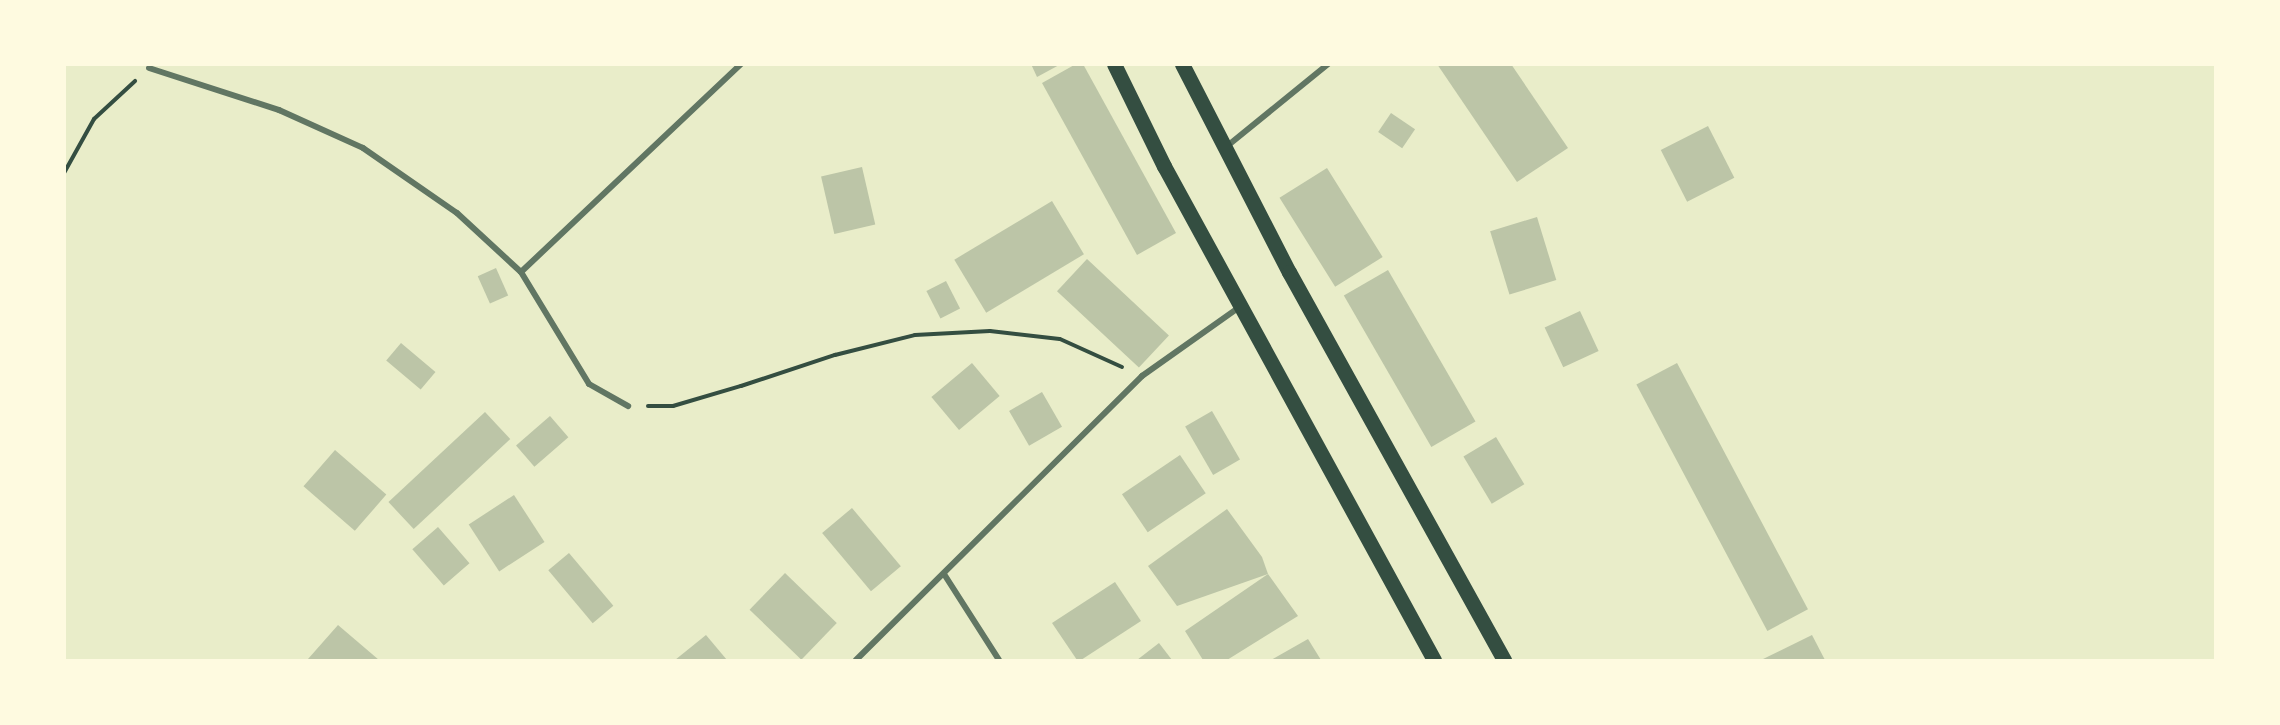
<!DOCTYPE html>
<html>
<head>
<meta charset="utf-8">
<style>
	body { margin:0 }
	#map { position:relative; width:2280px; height:725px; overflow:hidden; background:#e9edc9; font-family:"IBM Plex Sans",sans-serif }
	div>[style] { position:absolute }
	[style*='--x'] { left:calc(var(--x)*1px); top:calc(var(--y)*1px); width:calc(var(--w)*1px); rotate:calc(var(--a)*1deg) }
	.building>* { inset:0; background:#bcc5a7; transform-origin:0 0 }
	.path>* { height:4px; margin:-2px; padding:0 2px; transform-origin:2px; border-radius:2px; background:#344e41 }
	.minor>* { height:6px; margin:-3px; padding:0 3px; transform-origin:3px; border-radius:3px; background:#617663 }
	.primary>* { height:15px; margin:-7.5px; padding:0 7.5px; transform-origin:7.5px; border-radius:7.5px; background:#344e41 }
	span { translate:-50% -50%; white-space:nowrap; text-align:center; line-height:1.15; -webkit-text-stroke:6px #fefae0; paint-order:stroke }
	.frame { position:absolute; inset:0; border:66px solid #fefae0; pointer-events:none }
</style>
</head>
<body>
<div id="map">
	<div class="building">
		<i style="clip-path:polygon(1031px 64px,1061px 64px,1037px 77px)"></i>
		<i style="clip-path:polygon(1076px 64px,1083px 64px,1176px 233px,1137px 255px,1042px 83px)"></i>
		<i style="clip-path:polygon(1437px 64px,1511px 64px,1568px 148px,1517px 182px)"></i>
		<i style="left:1391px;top:113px;width:29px;height:23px;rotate:34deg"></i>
		<i style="left:1708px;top:126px;width:58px;height:53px;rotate:63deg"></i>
		<i style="left:862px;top:167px;width:59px;height:42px;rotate:77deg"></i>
		<i style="left:1327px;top:168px;width:105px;height:56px;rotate:58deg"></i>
		<i style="left:1052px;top:201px;width:62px;height:114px;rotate:59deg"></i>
		<i style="left:1537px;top:217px;width:66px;height:49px;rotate:73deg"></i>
		<i style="left:1087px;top:259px;width:112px;height:44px;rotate:43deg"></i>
		<i style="left:496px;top:268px;width:30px;height:20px;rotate:66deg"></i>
		<i style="left:1388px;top:270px;width:175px;height:51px;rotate:60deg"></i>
		<i style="left:946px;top:281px;width:31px;height:22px;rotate:63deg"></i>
		<i style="left:1580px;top:311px;width:44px;height:39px;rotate:65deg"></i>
		<i style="left:401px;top:343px;width:45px;height:23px;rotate:40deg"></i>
		<i style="left:972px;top:363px;width:43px;height:53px;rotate:50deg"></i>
		<i style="left:1677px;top:363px;width:279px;height:46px;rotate:62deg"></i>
		<i style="left:1042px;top:392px;width:40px;height:38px;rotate:60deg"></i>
		<i style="left:1212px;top:411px;width:56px;height:31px;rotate:60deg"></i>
		<i style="left:485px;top:412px;width:37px;height:132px;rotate:47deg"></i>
		<i style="left:550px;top:416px;width:28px;height:45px;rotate:49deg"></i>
		<i style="left:1496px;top:437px;width:55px;height:38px;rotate:59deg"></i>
		<i style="left:335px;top:450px;width:68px;height:48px;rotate:41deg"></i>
		<i style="left:1180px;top:455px;width:46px;height:70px;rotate:56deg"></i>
		<i style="left:514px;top:495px;width:56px;height:54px;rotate:57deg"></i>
		<i style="left:852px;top:508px;width:76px;height:39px;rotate:50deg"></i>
		<i style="clip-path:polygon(1227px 509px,1262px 557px,1268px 574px,1177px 606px,1148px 566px)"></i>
		<i style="left:438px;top:527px;width:48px;height:34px;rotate:49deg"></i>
		<i style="left:569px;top:553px;width:69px;height:27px;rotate:50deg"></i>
		<i style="left:785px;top:573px;width:72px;height:51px;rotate:44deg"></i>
		<i style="clip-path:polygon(1268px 574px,1298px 616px,1227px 660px,1203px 660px,1185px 631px)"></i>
		<i style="clip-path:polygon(1115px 582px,1141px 621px,1081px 660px,1077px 660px,1052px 623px)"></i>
		<i style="clip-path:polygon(338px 625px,379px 660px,308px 659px)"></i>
		<i style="clip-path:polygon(706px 635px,727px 660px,675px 660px)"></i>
		<i style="clip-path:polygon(1812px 635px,1825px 660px,1761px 660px)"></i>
		<i style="clip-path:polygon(1308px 639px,1321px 660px,1271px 660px)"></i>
		<i style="clip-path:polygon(1159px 643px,1172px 660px,1137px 660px)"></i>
	</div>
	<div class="path">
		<i style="--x:64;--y:173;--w:62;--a:-60.9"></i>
		<i style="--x:94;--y:119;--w:56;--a:-42.8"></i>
		<i style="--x:648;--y:406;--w:25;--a:0"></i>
		<i style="--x:673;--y:406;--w:71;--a:-16.4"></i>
		<i style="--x:741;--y:386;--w:99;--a:-18.3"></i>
		<i style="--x:835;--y:355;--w:82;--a:-14"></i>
		<i style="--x:915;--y:335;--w:75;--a:-3.1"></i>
		<i style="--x:990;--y:331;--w:70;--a:6.5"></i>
		<i style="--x:1060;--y:339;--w:68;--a:24.3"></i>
	</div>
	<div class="minor">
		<i style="--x:149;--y:68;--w:137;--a:17.9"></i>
		<i style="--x:279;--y:110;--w:92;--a:24.3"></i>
		<i style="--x:363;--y:148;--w:114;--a:34.7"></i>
		<i style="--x:457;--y:213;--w:87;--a:42.7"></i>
		<i style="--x:521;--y:272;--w:131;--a:58.7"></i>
		<i style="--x:589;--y:384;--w:45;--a:29.4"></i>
		<i style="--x:1226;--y:147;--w:132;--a:-39.1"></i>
		<i style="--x:521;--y:272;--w:303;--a:-43.4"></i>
		<i style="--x:944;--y:574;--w:102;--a:57.4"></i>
		<i style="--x:856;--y:660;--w:403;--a:-44.8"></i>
		<i style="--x:1142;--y:376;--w:121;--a:-35.3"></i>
	</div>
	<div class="primary">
		<i style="--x:1114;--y:64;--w:114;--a:63.9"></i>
		<i style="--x:1164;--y:166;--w:563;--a:61.34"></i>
		<i style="--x:1182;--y:64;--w:234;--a:62.8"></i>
		<i style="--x:1289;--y:272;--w:444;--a:61"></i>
	</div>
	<div class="frame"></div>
</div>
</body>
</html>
